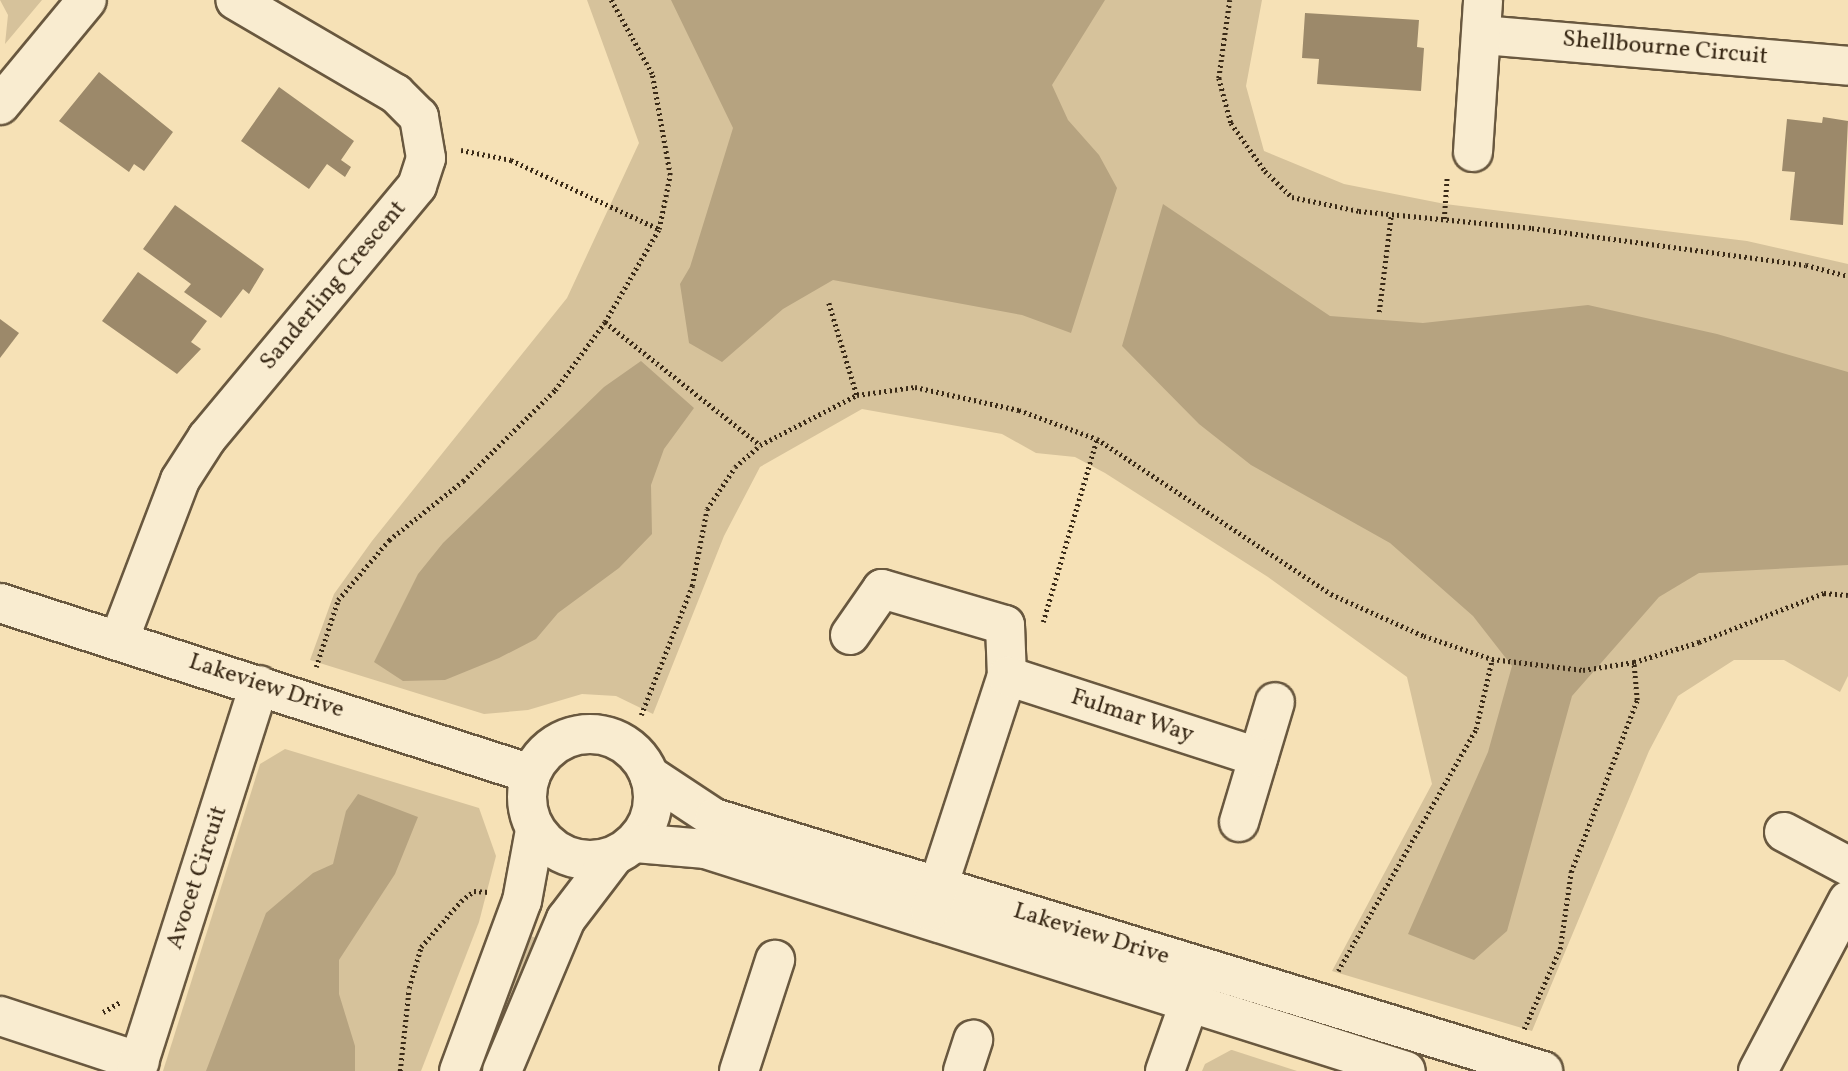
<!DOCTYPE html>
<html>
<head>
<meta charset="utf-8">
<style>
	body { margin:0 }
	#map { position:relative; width:1848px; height:1071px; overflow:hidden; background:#f6e1b6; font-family:Vollkorn,serif }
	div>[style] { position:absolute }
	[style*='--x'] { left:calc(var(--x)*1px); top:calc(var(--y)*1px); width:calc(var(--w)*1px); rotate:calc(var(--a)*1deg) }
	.green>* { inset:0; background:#d6c29b; transform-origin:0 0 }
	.water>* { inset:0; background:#b6a380 }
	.building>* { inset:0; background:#9c896a }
	.path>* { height:4.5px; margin-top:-2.25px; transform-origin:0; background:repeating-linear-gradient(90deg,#3a2a17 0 2px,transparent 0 5.5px) }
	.roads { filter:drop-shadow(2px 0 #69583f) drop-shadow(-2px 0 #69583f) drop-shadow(0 2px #69583f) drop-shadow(0 -2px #69583f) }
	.minor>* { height:38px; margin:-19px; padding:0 19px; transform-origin:19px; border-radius:19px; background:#f9ecd0 }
	.minor>.ring { margin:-19px; padding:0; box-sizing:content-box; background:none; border:38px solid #f9ecd0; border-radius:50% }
	span { translate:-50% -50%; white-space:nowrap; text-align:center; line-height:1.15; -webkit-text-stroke:5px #f9ecd0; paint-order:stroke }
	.street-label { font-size:24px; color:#3a2a17 }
</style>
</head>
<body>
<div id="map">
	<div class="green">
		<i style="clip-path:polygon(0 0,42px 0,5px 44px,8px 15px)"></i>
		<i style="clip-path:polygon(587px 0,1262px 0,1246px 86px,1264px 151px,1344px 184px,1445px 204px,1747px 241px,1848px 264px,1848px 676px,1840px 692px,1784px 660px,1734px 660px,1678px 696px,1649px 751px,1532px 1031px,1332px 971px,1432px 784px,1407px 677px,1268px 577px,1105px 473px,1075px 457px,1036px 453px,1002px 434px,862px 409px,760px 467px,724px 536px,653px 714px,616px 696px,582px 694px,528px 710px,484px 714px,310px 660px,334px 594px,372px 541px,567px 298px,639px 143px)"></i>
		<i style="clip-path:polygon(285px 749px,479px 808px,496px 856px,479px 922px,421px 1071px,163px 1071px,260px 764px)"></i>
		<i style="left:524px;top:934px;width:21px;height:147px;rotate:17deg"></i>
		<i style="clip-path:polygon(1231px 1050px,1232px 1050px,1297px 1071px,1202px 1071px,1205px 1064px)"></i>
	</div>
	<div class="water">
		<i style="clip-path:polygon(671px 0,1105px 0,1052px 85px,1068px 120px,1099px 155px,1117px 188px,1071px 333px,1022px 315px,833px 280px,783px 309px,722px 362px,689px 343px,680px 284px,690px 267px,733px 128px)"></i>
		<i style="clip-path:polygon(1163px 204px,1330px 316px,1423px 323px,1588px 305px,1717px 334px,1848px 372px,1848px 565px,1699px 573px,1659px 597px,1572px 696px,1507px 931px,1474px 960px,1408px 934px,1488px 752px,1512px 666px,1473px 616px,1390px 543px,1251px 465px,1199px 424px,1122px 346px)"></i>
		<i style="clip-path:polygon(641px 361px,694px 408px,664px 449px,651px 485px,652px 534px,619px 568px,558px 613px,536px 639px,499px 658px,445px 680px,403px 681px,374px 662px,418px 574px,443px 543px,604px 387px)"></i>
		<i style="clip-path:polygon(358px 794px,418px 817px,395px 874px,339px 960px,339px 994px,355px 1046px,355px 1071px,206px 1071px,266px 913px,313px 873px,333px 864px,346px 811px)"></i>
	</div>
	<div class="building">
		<i style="clip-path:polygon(1305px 13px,1419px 20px,1417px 47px,1424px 48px,1421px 91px,1317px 84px,1319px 59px,1302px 58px)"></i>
		<i style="clip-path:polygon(99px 72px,173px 132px,144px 171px,134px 164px,129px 172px,59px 121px)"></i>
		<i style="clip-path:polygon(279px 87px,354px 141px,341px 160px,351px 167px,345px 177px,327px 164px,309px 189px,241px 141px)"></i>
		<i style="clip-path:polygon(1823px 117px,1848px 121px,1843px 225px,1790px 220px,1795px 172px,1782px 171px,1787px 119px,1822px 123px)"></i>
		<i style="clip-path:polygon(175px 205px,264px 269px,249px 294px,243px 289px,221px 318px,184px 292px,191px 284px,143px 249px)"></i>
		<i style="clip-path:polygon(138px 272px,207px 321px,191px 342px,201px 349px,177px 374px,102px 321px)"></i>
		<i style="clip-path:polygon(0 319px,19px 333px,0 358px)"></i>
	</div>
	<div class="path">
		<i style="--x:1230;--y:0;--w:79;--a:98"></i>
		<i style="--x:1219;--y:78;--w:47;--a:75.1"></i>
		<i style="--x:1231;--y:123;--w:59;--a:54.7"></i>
		<i style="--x:1265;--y:171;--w:37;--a:44"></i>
		<i style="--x:1292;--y:197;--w:68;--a:11.8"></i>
		<i style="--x:1359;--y:211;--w:174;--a:5.6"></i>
		<i style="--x:1532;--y:228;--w:276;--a:7.7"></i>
		<i style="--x:1806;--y:265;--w:43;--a:14.7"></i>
		<i style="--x:461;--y:150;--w:51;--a:11.3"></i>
		<i style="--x:511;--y:160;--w:163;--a:25"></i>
		<i style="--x:1444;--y:219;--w:43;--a:-86"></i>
		<i style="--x:829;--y:303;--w:96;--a:73.1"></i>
		<i style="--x:1379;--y:312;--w:98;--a:-82.9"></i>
		<i style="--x:605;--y:322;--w:198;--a:38.4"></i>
		<i style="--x:1043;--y:622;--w:191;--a:-73.6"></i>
		<i style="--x:316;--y:667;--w:71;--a:-71.8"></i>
		<i style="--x:338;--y:600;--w:79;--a:-49.6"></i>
		<i style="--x:389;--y:540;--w:95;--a:-38.6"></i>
		<i style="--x:463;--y:481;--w:129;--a:-44.7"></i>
		<i style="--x:555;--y:390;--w:84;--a:-53.7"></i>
		<i style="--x:605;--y:322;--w:108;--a:-59.9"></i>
		<i style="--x:659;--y:229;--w:55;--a:-78.5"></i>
		<i style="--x:670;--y:175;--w:103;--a:-100.1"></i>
		<i style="--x:652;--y:74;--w:85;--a:-119"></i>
		<i style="--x:641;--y:715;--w:139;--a:-68.4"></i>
		<i style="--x:692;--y:586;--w:78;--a:-79"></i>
		<i style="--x:707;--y:509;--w:50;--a:-56.3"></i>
		<i style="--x:735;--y:467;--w:33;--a:-41"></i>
		<i style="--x:760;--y:445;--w:109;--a:-27.3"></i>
		<i style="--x:857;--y:395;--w:59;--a:-7.9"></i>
		<i style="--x:915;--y:387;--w:107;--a:12.5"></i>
		<i style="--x:1019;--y:410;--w:83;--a:20.4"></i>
		<i style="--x:1097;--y:439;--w:281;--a:33.5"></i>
		<i style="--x:1331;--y:594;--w:102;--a:24.3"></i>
		<i style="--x:1424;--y:636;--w:72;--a:18.7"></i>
		<i style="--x:1492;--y:659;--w:92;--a:6.9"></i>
		<i style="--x:1583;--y:670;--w:52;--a:-8.9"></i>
		<i style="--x:1634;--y:662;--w:68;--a:-17.1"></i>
		<i style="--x:1699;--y:642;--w:134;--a:-21.4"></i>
		<i style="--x:1824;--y:593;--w:24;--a:5"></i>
		<i style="--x:1338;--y:971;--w:279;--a:-60.3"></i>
		<i style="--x:1476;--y:729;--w:72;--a:-77.1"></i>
		<i style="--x:103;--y:1012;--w:20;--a:-30"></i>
		<i style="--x:1524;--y:1029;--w:88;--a:-65.8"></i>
		<i style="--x:1560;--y:949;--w:78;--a:-81.9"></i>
		<i style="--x:1571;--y:872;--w:184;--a:-69"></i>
		<i style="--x:1637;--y:700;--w:38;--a:-95"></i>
		<i style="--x:400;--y:1071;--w:83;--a:-83.8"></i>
		<i style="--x:409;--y:988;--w:43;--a:-73.7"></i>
		<i style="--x:421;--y:947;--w:61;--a:-49"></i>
		<i style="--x:461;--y:901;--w:16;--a:-38"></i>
		<i style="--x:474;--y:891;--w:15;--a:4"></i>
	</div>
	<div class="roads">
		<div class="minor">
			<i style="--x:1482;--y:35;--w:367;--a:4.8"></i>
			<i style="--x:0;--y:105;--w:136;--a:-50.4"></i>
			<i style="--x:1473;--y:152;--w:152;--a:-86.2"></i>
			<i style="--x:0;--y:603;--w:558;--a:17.85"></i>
			<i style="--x:850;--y:635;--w:56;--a:-55.2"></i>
			<i style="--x:882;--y:589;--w:128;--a:16.3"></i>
			<i style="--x:1005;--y:625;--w:51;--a:87.8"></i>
			<i style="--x:119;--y:640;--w:171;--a:-69.1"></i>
			<i style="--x:180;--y:480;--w:50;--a:-57.3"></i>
			<i style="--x:207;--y:438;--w:328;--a:-50.2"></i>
			<i style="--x:417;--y:186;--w:29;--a:-72"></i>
			<i style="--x:426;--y:158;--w:42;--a:-99.7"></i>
			<i style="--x:419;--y:117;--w:33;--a:-135"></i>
			<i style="--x:396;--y:94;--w:186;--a:-149.7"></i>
			<i class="ring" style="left:527px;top:734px;width:88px;height:88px"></i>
			<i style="--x:649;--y:775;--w:78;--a:33.5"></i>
			<i style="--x:714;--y:818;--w:867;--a:16.97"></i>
			<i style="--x:1239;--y:822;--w:125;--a:-73.3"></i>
			<i style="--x:1784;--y:832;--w:72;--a:28"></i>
			<i style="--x:634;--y:843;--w:71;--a:4.8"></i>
			<i style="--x:705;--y:849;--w:735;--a:17.57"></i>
			<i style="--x:930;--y:911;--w:247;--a:-71.9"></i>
			<i style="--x:1007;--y:676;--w:264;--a:17.9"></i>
			<i style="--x:0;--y:1016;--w:147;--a:18.2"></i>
			<i style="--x:136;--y:1071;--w:405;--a:-72.3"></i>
			<i style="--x:459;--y:1071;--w:181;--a:-69.7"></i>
			<i style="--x:522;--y:901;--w:72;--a:-79.6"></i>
			<i style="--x:502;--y:1071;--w:165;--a:-67.2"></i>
			<i style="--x:566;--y:919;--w:79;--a:-52.7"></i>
			<i style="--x:739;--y:1071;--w:117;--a:-72"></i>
			<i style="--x:963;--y:1071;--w:33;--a:-72"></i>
			<i style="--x:1165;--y:1071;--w:96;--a:-70.4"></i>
			<i style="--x:1758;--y:1071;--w:193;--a:-62.2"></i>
		</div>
	</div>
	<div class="street-label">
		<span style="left:1665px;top:49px;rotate:5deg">Shellbourne Circuit</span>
		<span style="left:334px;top:286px;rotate:-50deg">Sanderling Crescent</span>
		<span style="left:266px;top:687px;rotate:18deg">Lakeview Drive</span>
		<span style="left:1132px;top:717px;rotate:18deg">Fulmar Way</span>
		<span style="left:198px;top:878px;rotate:-72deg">Avocet Circuit</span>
		<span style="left:1091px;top:935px;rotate:17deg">Lakeview Drive</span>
	</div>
</div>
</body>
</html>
